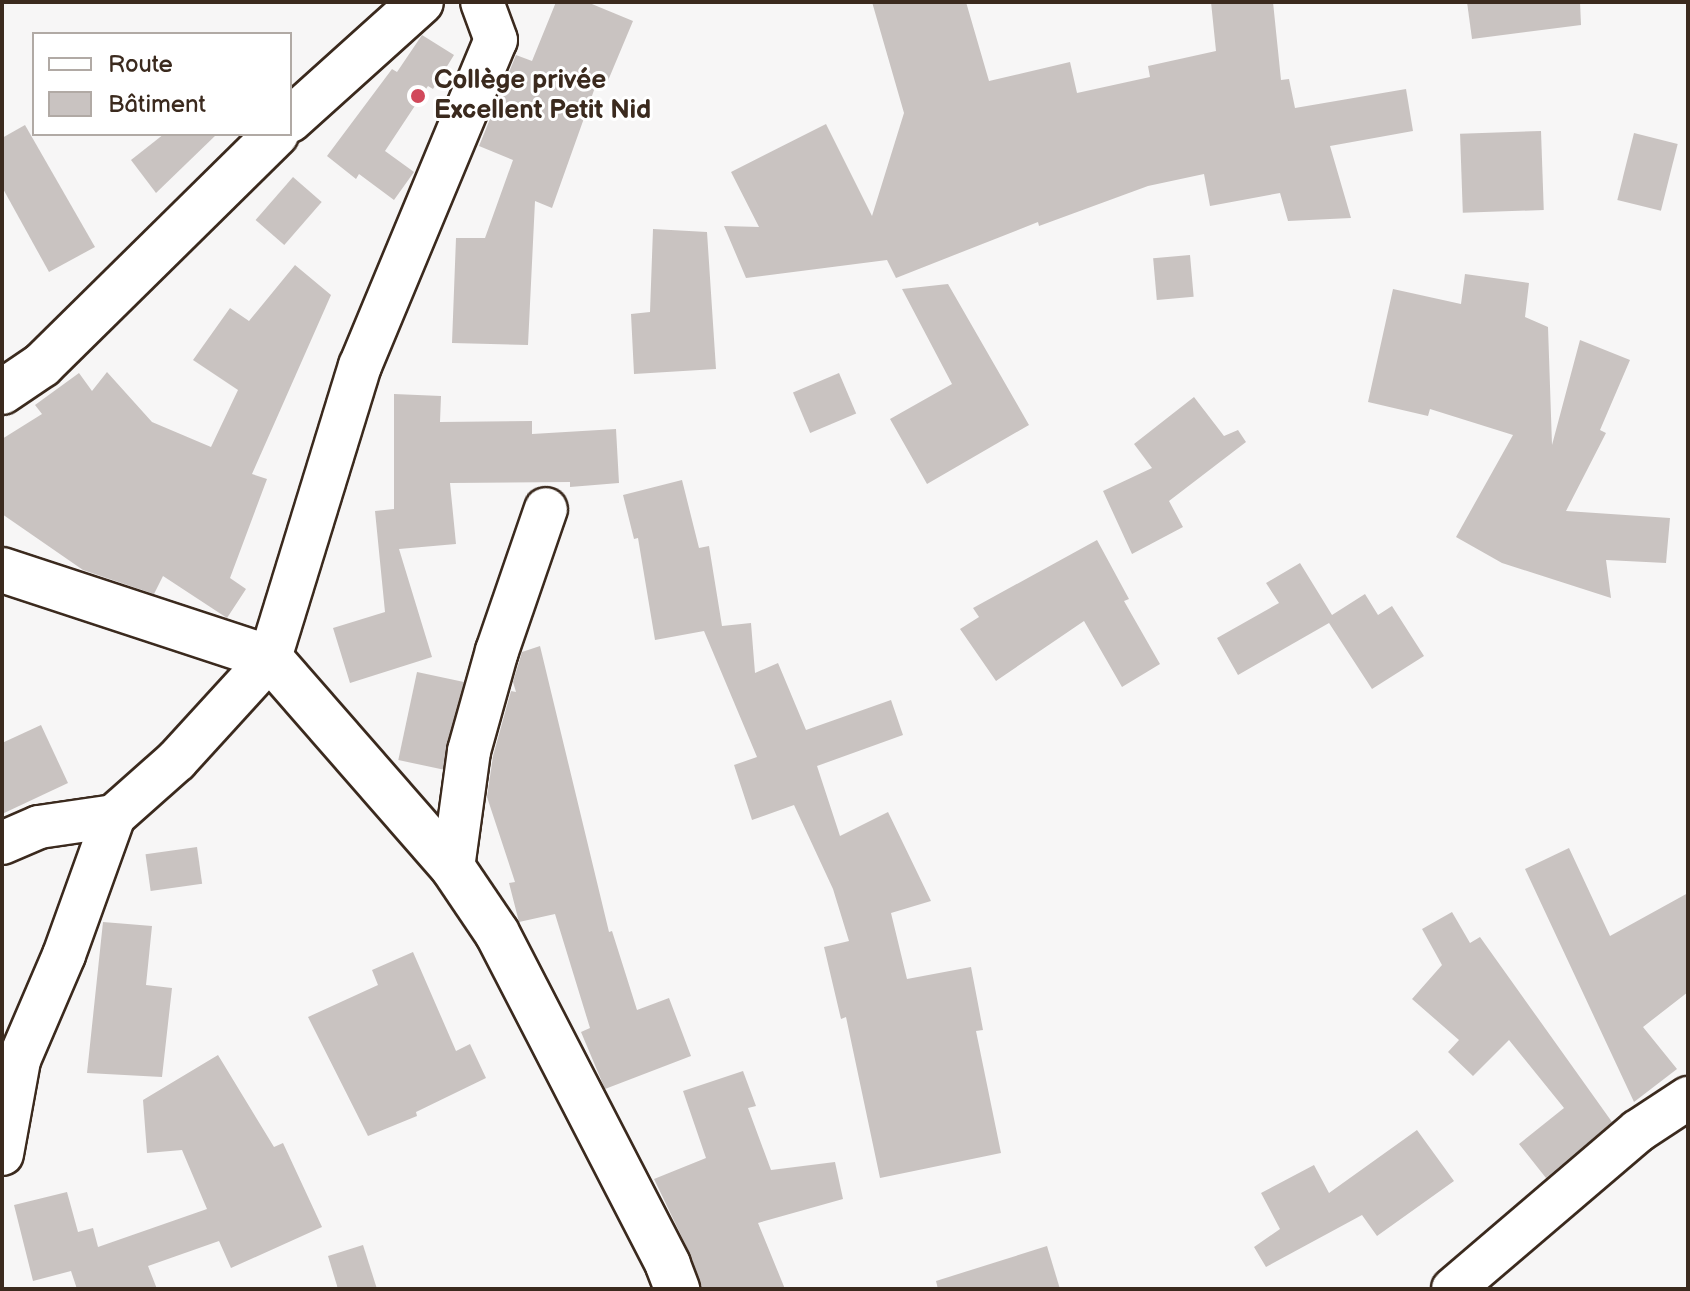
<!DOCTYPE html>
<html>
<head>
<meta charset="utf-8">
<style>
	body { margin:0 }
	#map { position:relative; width:1690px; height:1291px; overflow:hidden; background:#f7f6f6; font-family:"Balsamiq Sans",sans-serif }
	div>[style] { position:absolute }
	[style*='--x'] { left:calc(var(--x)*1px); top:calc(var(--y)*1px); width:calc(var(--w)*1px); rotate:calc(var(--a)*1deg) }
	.building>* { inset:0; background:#c9c3c1; transform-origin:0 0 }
	.roads { filter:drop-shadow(2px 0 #3b2a1e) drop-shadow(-2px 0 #3b2a1e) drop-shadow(0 2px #3b2a1e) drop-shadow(0 -2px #3b2a1e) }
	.street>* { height:42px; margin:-21px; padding:0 21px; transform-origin:21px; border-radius:21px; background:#fff }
	.secondary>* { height:44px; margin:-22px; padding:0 22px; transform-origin:22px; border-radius:22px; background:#fff }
	.dots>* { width:22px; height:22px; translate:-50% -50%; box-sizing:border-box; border:4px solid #fff; border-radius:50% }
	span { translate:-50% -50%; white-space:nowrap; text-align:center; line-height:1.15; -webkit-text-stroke:6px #fff; paint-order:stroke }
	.poi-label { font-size:26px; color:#3b2a1e; font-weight:700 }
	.left { translate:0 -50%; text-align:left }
	.frame { position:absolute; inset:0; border:4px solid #3b2a1e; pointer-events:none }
	.legend { position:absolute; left:32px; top:32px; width:260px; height:104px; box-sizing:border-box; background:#fff; border:2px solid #b1aaa5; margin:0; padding:10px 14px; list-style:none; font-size:24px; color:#3b2a1e }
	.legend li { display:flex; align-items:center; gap:16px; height:40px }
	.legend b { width:40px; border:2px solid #b1aaa5 }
</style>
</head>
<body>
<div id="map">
	<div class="building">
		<i style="clip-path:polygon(556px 2px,587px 2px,633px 21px,607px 83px,598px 79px,552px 208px,535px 201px,528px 345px,452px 343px,456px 238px,485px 238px,513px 160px,479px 146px,516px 55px,532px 61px)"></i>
		<i style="clip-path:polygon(872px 2px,966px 2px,989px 81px,1070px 62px,1077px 93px,1150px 77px,1148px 66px,1216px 51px,1211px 2px,1273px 2px,1281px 80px,1289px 79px,1295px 108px,1406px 89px,1413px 131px,1330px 146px,1351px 218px,1288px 221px,1280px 193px,1210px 206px,1204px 174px,1148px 186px,1039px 226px,1038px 222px,896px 278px,887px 260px,746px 278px,724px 226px,759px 227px,731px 172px,826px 124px,872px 216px,904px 113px)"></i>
		<i style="clip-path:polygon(1467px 2px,1580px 2px,1581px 25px,1472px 39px)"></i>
		<i style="clip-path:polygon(422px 35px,454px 55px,433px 89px,428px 86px,385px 151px,414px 172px,394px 200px,359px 174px,356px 179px,327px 156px,392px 69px,397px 72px)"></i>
		<i style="clip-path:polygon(25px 125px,95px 247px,49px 272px,2px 187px,2px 138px)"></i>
		<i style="left:1541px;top:131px;width:79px;height:81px;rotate:88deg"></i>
		<i style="left:1634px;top:133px;width:45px;height:69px;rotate:14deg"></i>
		<i style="clip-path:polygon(164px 134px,217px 134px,156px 193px,131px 160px)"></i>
		<i style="left:293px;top:177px;width:38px;height:57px;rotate:41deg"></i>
		<i style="clip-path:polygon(653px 229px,707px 232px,716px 369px,634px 374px,631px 314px,650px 312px)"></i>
		<i style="left:1190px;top:255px;width:42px;height:37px;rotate:85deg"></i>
		<i style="clip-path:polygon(295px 265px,331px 295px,252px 474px,267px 479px,230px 578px,246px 589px,227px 618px,163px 576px,154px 594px,83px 570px,2px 514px,2px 439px,42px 414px,35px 405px,79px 373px,92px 391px,107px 372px,152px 422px,211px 447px,238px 390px,193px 360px,230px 308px,249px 321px)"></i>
		<i style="clip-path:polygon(1465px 274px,1529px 283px,1525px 317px,1548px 327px,1552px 445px,1580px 340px,1630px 360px,1600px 430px,1606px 433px,1566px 511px,1670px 518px,1666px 563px,1606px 560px,1611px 598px,1502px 563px,1456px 537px,1513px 435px,1430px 409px,1428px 416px,1368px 402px,1393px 289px,1461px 304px)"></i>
		<i style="clip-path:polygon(948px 284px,1029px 425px,927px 484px,890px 419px,952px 384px,902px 289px)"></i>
		<i style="left:839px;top:373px;width:44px;height:50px;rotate:67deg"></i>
		<i style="clip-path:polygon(394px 394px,441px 396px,440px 422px,532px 421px,532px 434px,616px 429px,619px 483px,570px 487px,570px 482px,450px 483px,456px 544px,399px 549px,432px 657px,350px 683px,333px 628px,385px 612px,375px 511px,394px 509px)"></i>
		<i style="clip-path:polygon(1194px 397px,1224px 436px,1238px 430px,1246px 442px,1169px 501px,1183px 527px,1132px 554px,1103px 491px,1152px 468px,1134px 444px)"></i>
		<i style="clip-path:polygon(682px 480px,699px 548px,709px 546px,722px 626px,751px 623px,755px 673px,778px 663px,806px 730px,891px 700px,903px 735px,817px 766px,840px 836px,888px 812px,931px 901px,891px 913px,907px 979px,971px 967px,983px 1030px,976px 1031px,1001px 1153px,880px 1178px,846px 1017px,841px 1019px,824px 947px,849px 941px,833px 889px,794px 805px,752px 820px,734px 765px,757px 757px,704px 631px,655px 640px,638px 538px,634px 539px,623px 495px)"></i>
		<i style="clip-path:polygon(1097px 540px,1129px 599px,1124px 601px,1160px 664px,1122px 687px,1084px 621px,996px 681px,960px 629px,979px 617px,973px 608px)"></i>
		<i style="clip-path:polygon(1300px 563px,1332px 615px,1365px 594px,1378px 615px,1392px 606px,1424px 656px,1372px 689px,1329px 623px,1238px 675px,1217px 638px,1279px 603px,1266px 583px)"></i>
		<i style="clip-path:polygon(540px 646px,609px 932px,612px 931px,637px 1010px,669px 998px,691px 1056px,605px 1089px,581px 1032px,590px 1028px,555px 914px,519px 922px,509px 883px,515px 882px,487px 797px,493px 756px,511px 691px,516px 692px,513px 682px,522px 652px)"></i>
		<i style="left:417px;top:672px;width:48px;height:90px;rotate:12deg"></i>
		<i style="clip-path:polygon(41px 725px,68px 783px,2px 814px,2px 743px)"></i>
		<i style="left:197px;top:847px;width:37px;height:52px;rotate:82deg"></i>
		<i style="clip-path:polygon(1569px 848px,1610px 936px,1688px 893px,1688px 992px,1643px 1027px,1677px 1069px,1634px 1102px,1525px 869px)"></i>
		<i style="clip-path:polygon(1452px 912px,1470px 943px,1480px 937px,1612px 1122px,1546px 1178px,1519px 1144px,1564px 1108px,1509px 1040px,1473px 1076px,1448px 1052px,1459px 1040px,1412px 999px,1442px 965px,1422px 929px)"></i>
		<i style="clip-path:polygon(103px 922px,152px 926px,146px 985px,172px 988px,162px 1077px,87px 1073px)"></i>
		<i style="clip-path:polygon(413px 952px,456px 1051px,470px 1044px,486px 1078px,416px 1112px,417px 1116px,368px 1136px,308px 1017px,378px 985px,372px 970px)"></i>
		<i style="clip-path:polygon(218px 1055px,274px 1147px,283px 1143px,322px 1227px,231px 1268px,219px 1241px,148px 1266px,157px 1289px,77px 1289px,71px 1271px,33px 1281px,14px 1205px,67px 1192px,78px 1232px,93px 1228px,98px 1247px,207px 1209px,182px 1150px,147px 1153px,143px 1100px)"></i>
		<i style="clip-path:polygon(743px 1071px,756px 1106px,748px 1108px,771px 1170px,835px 1162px,843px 1199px,758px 1223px,785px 1289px,701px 1289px,691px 1256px,654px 1179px,706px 1158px,683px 1091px)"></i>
		<i style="clip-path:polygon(1417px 1130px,1454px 1181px,1377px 1236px,1362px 1215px,1266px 1267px,1254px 1247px,1280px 1229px,1261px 1193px,1314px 1165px,1329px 1193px)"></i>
		<i style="clip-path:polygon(363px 1245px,377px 1289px,338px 1289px,328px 1256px)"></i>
		<i style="clip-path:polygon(1047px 1246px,1060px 1289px,938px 1289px,936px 1281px)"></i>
	</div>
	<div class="roads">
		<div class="street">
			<i style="--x:2;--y:843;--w:40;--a:-23.4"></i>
			<i style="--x:39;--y:827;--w:76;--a:-8.3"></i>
			<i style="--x:453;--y:868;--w:118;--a:-82.2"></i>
			<i style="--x:469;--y:751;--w:104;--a:-74.4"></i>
			<i style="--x:497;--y:651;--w:150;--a:-71"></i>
			<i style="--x:2;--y:1154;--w:96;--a:-79.7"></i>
			<i style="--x:19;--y:1060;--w:114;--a:-66.8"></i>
			<i style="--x:64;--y:955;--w:148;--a:-70.2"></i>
			<i style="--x:114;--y:816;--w:84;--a:-41.6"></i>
			<i style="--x:177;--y:760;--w:138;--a:-47.6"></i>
			<i style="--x:270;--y:658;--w:306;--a:-72.9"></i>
			<i style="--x:360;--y:366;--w:353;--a:-67.4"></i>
			<i style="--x:496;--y:40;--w:40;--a:-110.2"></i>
			<i style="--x:1453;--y:1289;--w:243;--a:-40.5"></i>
			<i style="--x:1638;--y:1131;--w:60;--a:-33.4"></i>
		</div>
		<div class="secondary">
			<i style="--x:290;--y:120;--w:176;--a:-42"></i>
			<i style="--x:2;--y:392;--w:48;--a:-34"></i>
			<i style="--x:42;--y:365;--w:329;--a:-44.6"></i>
			<i style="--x:2;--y:570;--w:282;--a:18.2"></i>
			<i style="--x:270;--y:658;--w:279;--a:48.9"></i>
			<i style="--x:453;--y:868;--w:78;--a:55.9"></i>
			<i style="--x:497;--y:933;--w:373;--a:62.7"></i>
			<i style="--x:668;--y:1265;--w:26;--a:69"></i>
		</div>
	</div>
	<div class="dots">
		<i style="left:418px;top:96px;background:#d1495b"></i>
	</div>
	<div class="poi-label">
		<span class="left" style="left:434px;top:96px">Collège privée<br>Excellent Petit Nid</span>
	</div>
	<div class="frame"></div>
	<ul class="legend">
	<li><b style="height:10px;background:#fff"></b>Route</li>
	<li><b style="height:22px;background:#c9c3c1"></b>Bâtiment</li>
	</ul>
</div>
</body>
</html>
